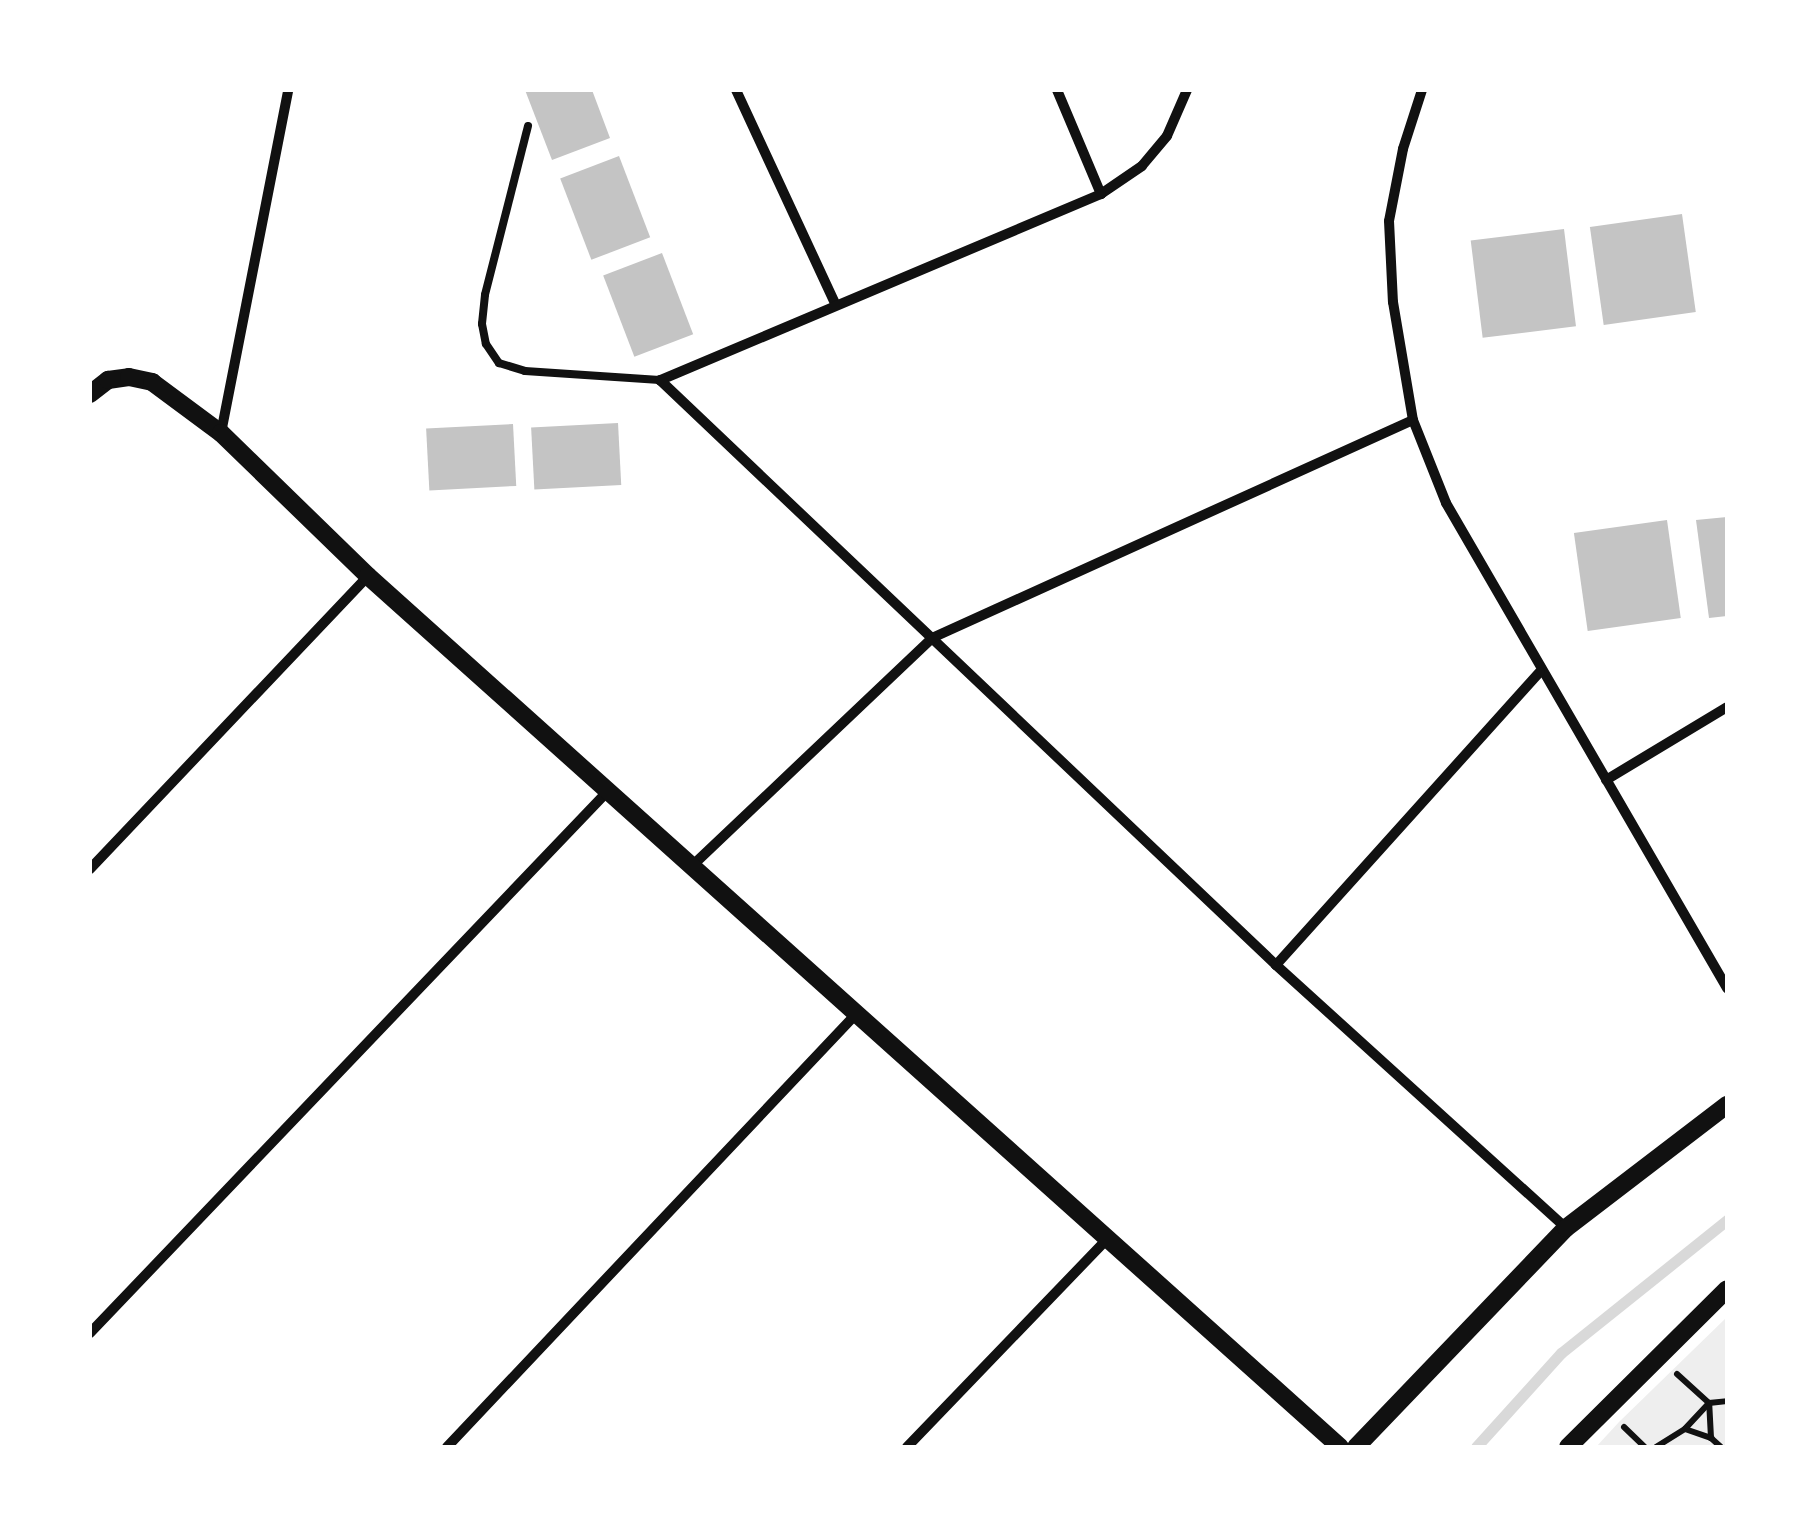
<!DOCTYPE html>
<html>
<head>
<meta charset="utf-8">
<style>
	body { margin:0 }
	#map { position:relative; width:1817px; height:1537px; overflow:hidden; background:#fff; font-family:"DM Sans",sans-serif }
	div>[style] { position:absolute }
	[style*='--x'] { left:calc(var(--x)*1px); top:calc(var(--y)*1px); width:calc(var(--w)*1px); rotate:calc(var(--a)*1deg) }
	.green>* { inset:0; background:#eee }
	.stream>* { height:11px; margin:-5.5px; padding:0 5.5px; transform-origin:5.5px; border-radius:5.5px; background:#d9d9d9 }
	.building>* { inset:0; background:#c4c4c4; transform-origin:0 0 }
	.path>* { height:6px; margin:-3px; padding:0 3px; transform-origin:3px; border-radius:3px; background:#111 }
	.service>* { height:8px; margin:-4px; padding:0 4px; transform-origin:4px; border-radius:4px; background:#111 }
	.minor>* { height:10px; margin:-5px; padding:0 5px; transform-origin:5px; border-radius:5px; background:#111 }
	.tertiary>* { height:18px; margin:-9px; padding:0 9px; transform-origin:9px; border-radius:9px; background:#111 }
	span { translate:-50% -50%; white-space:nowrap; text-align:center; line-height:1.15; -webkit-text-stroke:8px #fff; paint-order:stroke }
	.frame { position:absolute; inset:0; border:92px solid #fff; pointer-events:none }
</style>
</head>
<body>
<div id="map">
	<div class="green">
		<i style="clip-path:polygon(1727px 1317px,1727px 1447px,1596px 1447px,1619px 1422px)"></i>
	</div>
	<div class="stream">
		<i style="--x:1476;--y:1447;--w:127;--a:-47.9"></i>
		<i style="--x:1561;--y:1353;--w:213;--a:-38.7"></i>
	</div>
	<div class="building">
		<i style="clip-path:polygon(525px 90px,592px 90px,610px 138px,552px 160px)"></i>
		<i style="left:619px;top:156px;width:87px;height:63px;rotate:69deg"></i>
		<i style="left:1682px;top:214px;width:99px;height:93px;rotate:82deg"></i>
		<i style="left:1564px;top:229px;width:98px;height:94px;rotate:83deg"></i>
		<i style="left:662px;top:253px;width:87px;height:63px;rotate:69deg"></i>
		<i style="left:618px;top:423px;width:62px;height:87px;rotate:87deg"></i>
		<i style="left:513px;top:424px;width:62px;height:87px;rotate:87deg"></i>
		<i style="clip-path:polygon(1727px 517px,1727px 616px,1709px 618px,1696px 520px)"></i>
		<i style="left:1667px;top:520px;width:99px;height:94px;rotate:82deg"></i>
	</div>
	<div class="path">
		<i style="--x:1677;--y:1374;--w:43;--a:42.2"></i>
		<i style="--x:1709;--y:1403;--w:35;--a:133"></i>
		<i style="--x:1624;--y:1427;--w:29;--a:44"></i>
		<i style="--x:1711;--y:1438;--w:35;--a:-93"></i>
		<i style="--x:1709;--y:1403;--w:18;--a:-6"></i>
		<i style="--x:1656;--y:1447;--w:34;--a:-32"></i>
		<i style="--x:1685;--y:1429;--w:28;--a:19"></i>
		<i style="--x:1711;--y:1438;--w:13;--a:42"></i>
	</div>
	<div class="service">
		<i style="--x:528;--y:126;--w:174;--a:104.3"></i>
		<i style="--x:485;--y:295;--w:29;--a:96"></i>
		<i style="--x:482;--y:324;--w:20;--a:79"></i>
		<i style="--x:486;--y:344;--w:23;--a:56"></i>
		<i style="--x:499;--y:363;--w:27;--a:17"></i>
		<i style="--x:525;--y:371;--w:135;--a:3.8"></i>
	</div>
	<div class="minor">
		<i style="--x:736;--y:90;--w:235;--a:65.1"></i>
		<i style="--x:1057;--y:90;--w:113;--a:67.1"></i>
		<i style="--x:1187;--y:90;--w:50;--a:113.5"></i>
		<i style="--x:1167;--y:136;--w:39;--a:130"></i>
		<i style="--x:1142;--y:166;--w:50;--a:145.7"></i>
		<i style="--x:1101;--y:194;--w:479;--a:157.1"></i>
		<i style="--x:660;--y:380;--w:850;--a:43.52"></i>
		<i style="--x:1276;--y:965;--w:391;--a:42.2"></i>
		<i style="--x:1422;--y:90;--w:62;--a:107.9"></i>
		<i style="--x:1403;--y:149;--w:73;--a:101"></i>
		<i style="--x:1389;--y:221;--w:81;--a:87.2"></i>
		<i style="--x:1393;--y:302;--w:120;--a:80.4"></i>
		<i style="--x:1413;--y:420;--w:89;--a:68.3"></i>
		<i style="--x:1446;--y:503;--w:561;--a:59.91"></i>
		<i style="--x:221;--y:433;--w:349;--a:-78.9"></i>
		<i style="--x:1606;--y:780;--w:141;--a:-31.1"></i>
		<i style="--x:693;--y:865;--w:330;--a:-43.5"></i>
		<i style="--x:932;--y:638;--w:528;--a:-24.38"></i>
		<i style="--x:90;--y:869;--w:404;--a:-46.5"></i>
		<i style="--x:1276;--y:965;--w:394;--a:-48"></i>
		<i style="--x:90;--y:1333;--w:750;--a:-46.3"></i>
		<i style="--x:447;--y:1447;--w:597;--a:-46.63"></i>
		<i style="--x:907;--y:1447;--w:289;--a:-46.1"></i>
	</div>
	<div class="tertiary">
		<i style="--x:90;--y:394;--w:23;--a:-38"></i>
		<i style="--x:108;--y:380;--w:21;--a:-8"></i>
		<i style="--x:129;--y:377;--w:24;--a:12"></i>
		<i style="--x:152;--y:382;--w:86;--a:36.5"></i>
		<i style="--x:221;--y:433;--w:205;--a:44.2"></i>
		<i style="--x:368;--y:576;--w:1305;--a:41.86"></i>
		<i style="--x:1356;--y:1447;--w:303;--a:-46.2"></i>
		<i style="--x:1566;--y:1228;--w:203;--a:-37.4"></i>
		<i style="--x:1568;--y:1447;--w:224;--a:-44.8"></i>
	</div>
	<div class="frame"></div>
</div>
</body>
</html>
